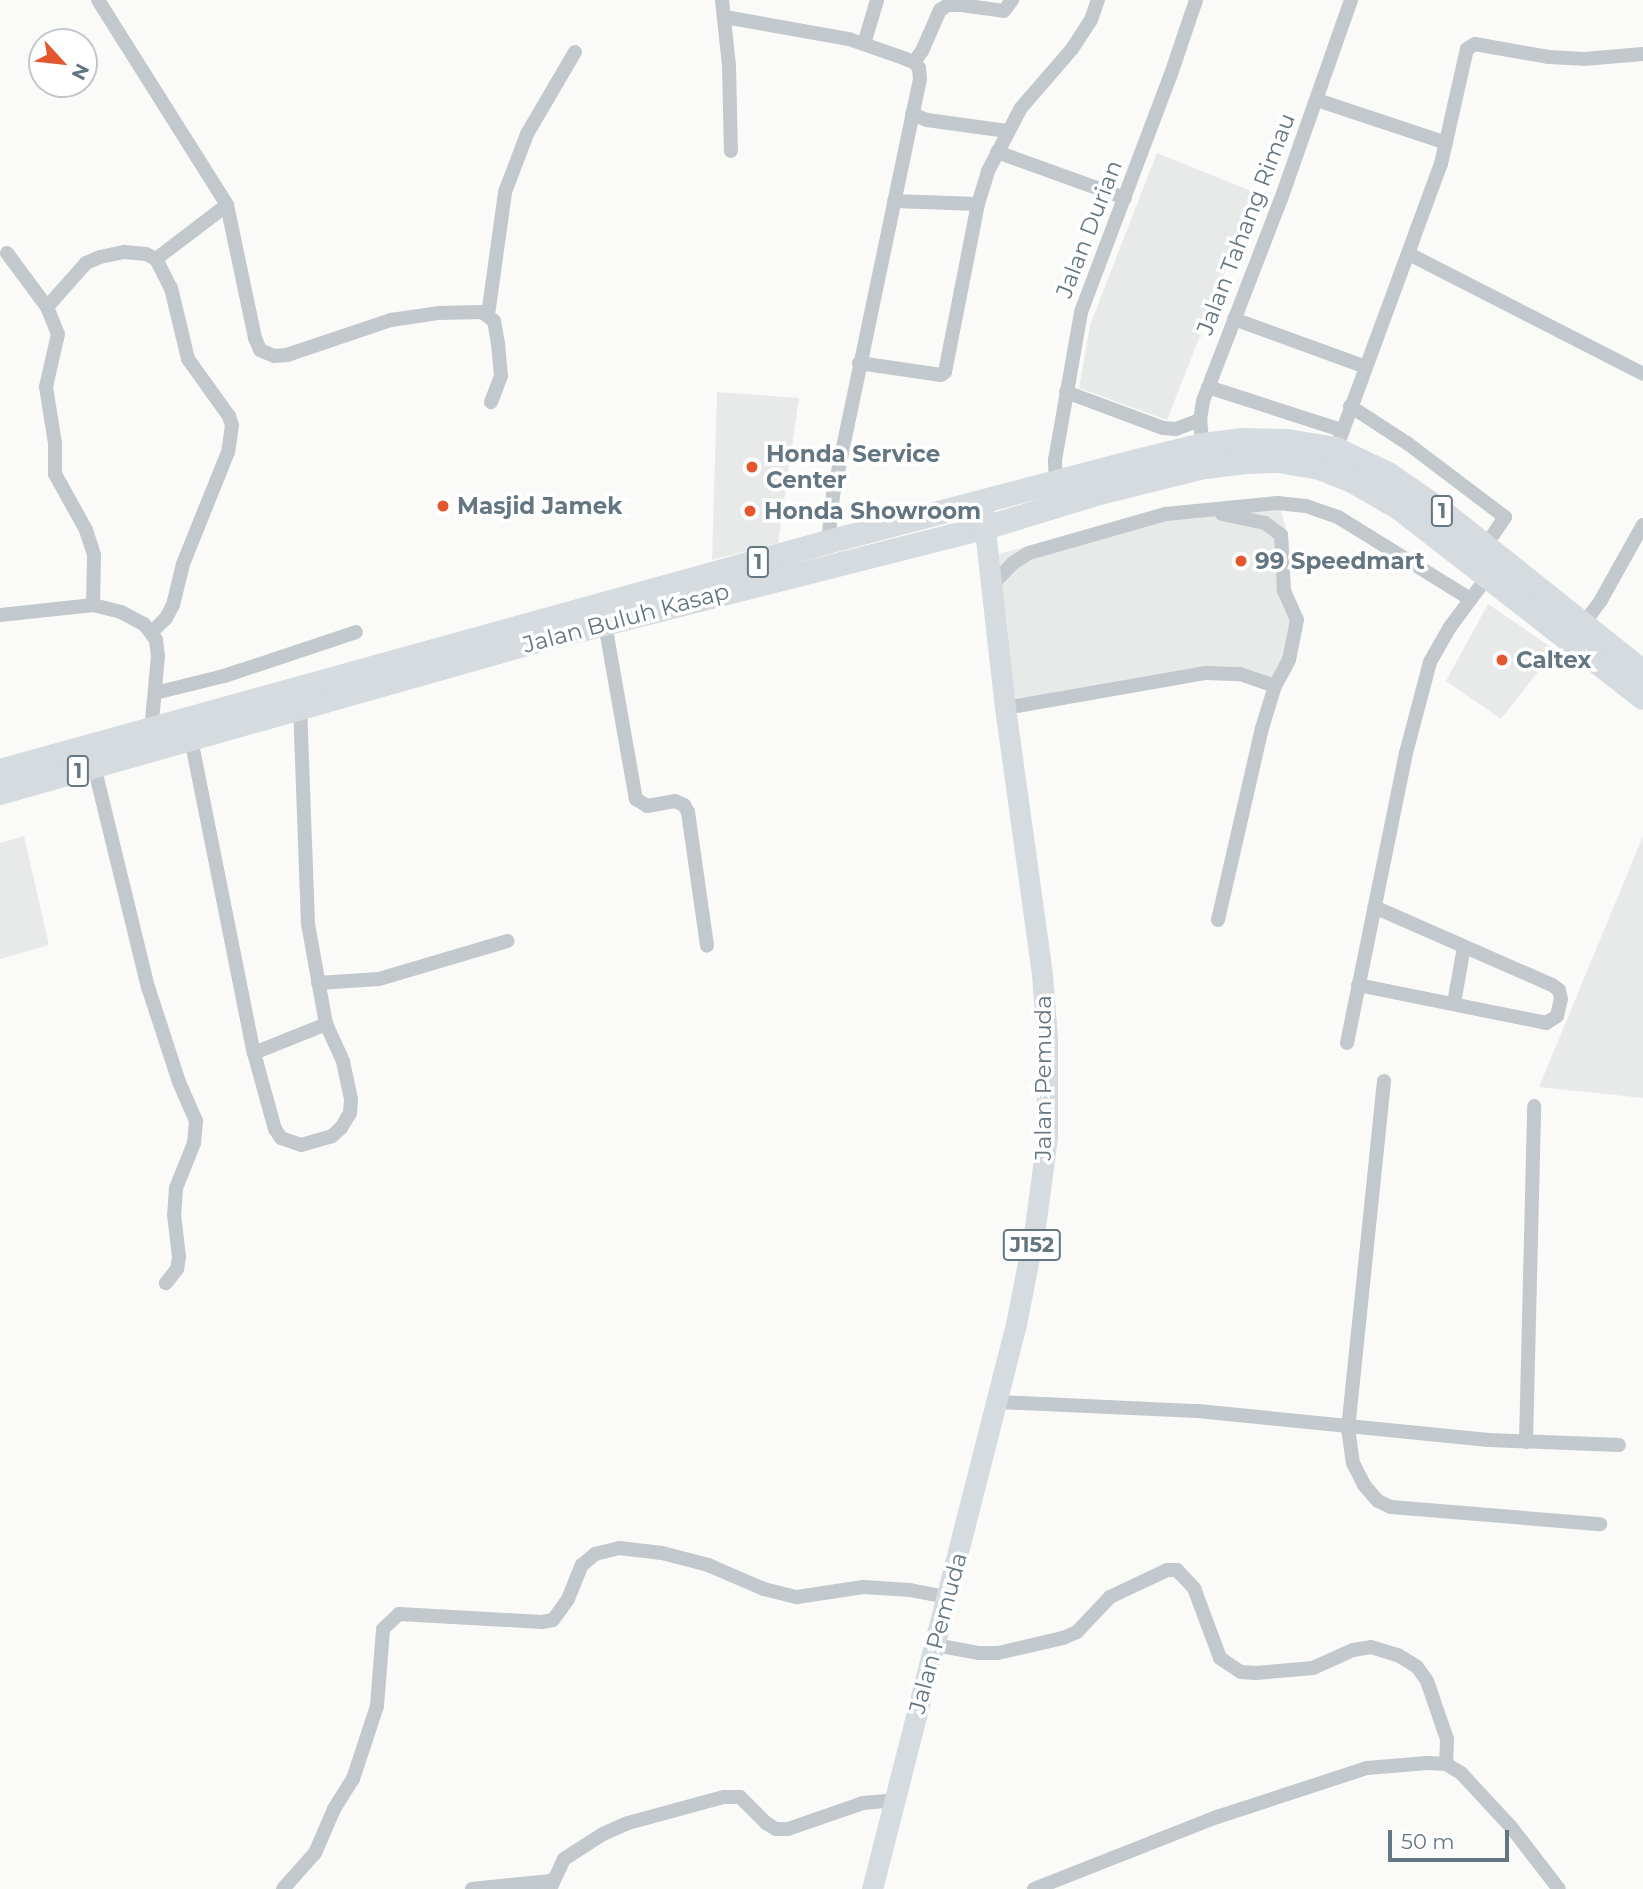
<!DOCTYPE html>
<html>
<head>
<meta charset="utf-8">
<style>
	body { margin:0 }
	#map { position:relative; width:1643px; height:1889px; overflow:hidden; background:#fafaf8; font-family:Montserrat,sans-serif }
	div>[style] { position:absolute }
	[style*='--x'] { left:calc(var(--x)*1px); top:calc(var(--y)*1px); width:calc(var(--w)*1px); rotate:calc(var(--a)*1deg) }
	.built>* { inset:0; background:#e8e9e9 }
	.street>* { height:14px; margin:-7px; padding:0 7px; transform-origin:7px; border-radius:7px; background:#c3c8cc }
	.primary>* { height:21px; margin:-10.5px; padding:0 10.5px; transform-origin:10.5px; border-radius:10.5px; background:#d6dbdf }
	.highway>* { height:24px; margin:-12px; padding:0 12px; transform-origin:12px; border-radius:12px; background:#d6dbdf }
	.dots>* { width:19px; height:19px; translate:-50% -50%; box-sizing:border-box; border:4px solid #fff; border-radius:50% }
	span { translate:-50% -50%; white-space:nowrap; text-align:center; line-height:1.15; -webkit-text-stroke:7px #fff; paint-order:stroke }
	.shield-label span { padding:2px 5px; background:#fff; border:2px solid; border-radius:5px; -webkit-text-stroke-width:0 }
	.shield-label { font-size:21px; color:#657683; font-weight:700 }
	.street-label { font-size:23px; color:#657683 }
	.poi-label { font-size:23px; color:#657683; font-weight:700 }
	.left { translate:0 -50%; text-align:left }
	.north { position:absolute; left:28px; top:28px; width:70px; height:70px; box-sizing:border-box; background:#fff; border:2px solid #c1c8cd; border-radius:50%; rotate:117deg; font-size:19px; font-weight:700; line-height:28px; text-align:center; color:#657683 }
	.north::after { content:''; display:block; margin:auto; width:24px; height:32px; background:#e4572e; clip-path:polygon(50% 0,100% 100%,50% 72%,0 100%) }
	.scale { position:absolute; left:1388px; top:1830px; width:121px; height:32px; box-sizing:border-box; border:4px solid #657683; border-top:0; padding-left:9px; font-size:21px; line-height:24px; white-space:nowrap; color:#657683; -webkit-text-stroke:5px #fff; paint-order:stroke }
</style>
</head>
<body>
<div id="map">
	<div class="built">
		<i style="clip-path:polygon(1157px 153px,1251px 191px,1254px 198px,1167px 420px,1079px 388px,1090px 325px)"></i>
		<i style="clip-path:polygon(717px 392px,799px 398px,778px 543px,712px 560px)"></i>
		<i style="clip-path:polygon(1278px 498px,1289px 541px,1292px 671px,1278px 694px,1241px 681px,1201px 679px,1013px 714px,999px 554px,1163px 507px)"></i>
		<i style="clip-path:polygon(1488px 604px,1555px 650px,1501px 719px,1446px 681px)"></i>
		<i style="clip-path:polygon(24px 836px,49px 945px,0 959px,0 843px)"></i>
		<i style="clip-path:polygon(1643px 836px,1643px 1098px,1539px 1087px)"></i>
	</div>
	<div class="street">
		<i style="--x:98;--y:0;--w:242;--a:57.8"></i>
		<i style="--x:227;--y:205;--w:136;--a:78.1"></i>
		<i style="--x:255;--y:338;--w:13;--a:67"></i>
		<i style="--x:260;--y:350;--w:15;--a:23"></i>
		<i style="--x:274;--y:356;--w:13;--a:-4"></i>
		<i style="--x:287;--y:355;--w:110;--a:-18.6"></i>
		<i style="--x:391;--y:320;--w:49;--a:-8.3"></i>
		<i style="--x:439;--y:313;--w:43;--a:-1.3"></i>
		<i style="--x:482;--y:312;--w:15;--a:37"></i>
		<i style="--x:494;--y:321;--w:22;--a:80"></i>
		<i style="--x:498;--y:343;--w:33;--a:85"></i>
		<i style="--x:501;--y:376;--w:28;--a:111"></i>
		<i style="--x:722;--y:0;--w:66;--a:83.9"></i>
		<i style="--x:729;--y:66;--w:85;--a:88.7"></i>
		<i style="--x:725;--y:17;--w:126;--a:10.1"></i>
		<i style="--x:849;--y:39;--w:52;--a:19.1"></i>
		<i style="--x:898;--y:56;--w:17;--a:21"></i>
		<i style="--x:914;--y:62;--w:8;--a:50"></i>
		<i style="--x:919;--y:68;--w:11;--a:85"></i>
		<i style="--x:920;--y:79;--w:426;--a:101.8"></i>
		<i style="--x:833;--y:496;--w:46;--a:96.2"></i>
		<i style="--x:864;--y:44;--w:46;--a:-73.5"></i>
		<i style="--x:914;--y:62;--w:14;--a:-54"></i>
		<i style="--x:922;--y:51;--w:45;--a:-66.3"></i>
		<i style="--x:940;--y:10;--w:9;--a:-32"></i>
		<i style="--x:948;--y:5;--w:13;--a:0"></i>
		<i style="--x:961;--y:5;--w:43;--a:7.9"></i>
		<i style="--x:1004;--y:11;--w:14;--a:-54"></i>
		<i style="--x:1317;--y:100;--w:136;--a:18.4"></i>
		<i style="--x:912;--y:114;--w:16;--a:22"></i>
		<i style="--x:927;--y:120;--w:81;--a:7.8"></i>
		<i style="--x:997;--y:152;--w:136;--a:19.8"></i>
		<i style="--x:894;--y:201;--w:84;--a:2"></i>
		<i style="--x:7;--y:253;--w:67;--a:53.5"></i>
		<i style="--x:47;--y:307;--w:29;--a:68"></i>
		<i style="--x:58;--y:334;--w:54;--a:102.8"></i>
		<i style="--x:46;--y:387;--w:57;--a:80.9"></i>
		<i style="--x:55;--y:443;--w:31;--a:90"></i>
		<i style="--x:55;--y:474;--w:64;--a:61"></i>
		<i style="--x:86;--y:530;--w:26;--a:72"></i>
		<i style="--x:94;--y:555;--w:50;--a:91.1"></i>
		<i style="--x:1409;--y:254;--w:263;--a:27.1"></i>
		<i style="--x:156;--y:259;--w:89;--a:-37.3"></i>
		<i style="--x:47;--y:307;--w:59;--a:-48.4"></i>
		<i style="--x:86;--y:263;--w:15;--a:-23"></i>
		<i style="--x:100;--y:257;--w:25;--a:-12"></i>
		<i style="--x:124;--y:252;--w:22;--a:5"></i>
		<i style="--x:146;--y:254;--w:11;--a:27"></i>
		<i style="--x:156;--y:259;--w:33;--a:63"></i>
		<i style="--x:171;--y:288;--w:73;--a:76.5"></i>
		<i style="--x:188;--y:359;--w:70;--a:54.3"></i>
		<i style="--x:229;--y:416;--w:9;--a:72"></i>
		<i style="--x:232;--y:425;--w:27;--a:98"></i>
		<i style="--x:228;--y:452;--w:121;--a:111.9"></i>
		<i style="--x:183;--y:564;--w:42;--a:103.7"></i>
		<i style="--x:173;--y:605;--w:15;--a:118"></i>
		<i style="--x:166;--y:618;--w:20;--a:135"></i>
		<i style="--x:488;--y:315;--w:124;--a:-82.1"></i>
		<i style="--x:505;--y:192;--w:62;--a:-69.2"></i>
		<i style="--x:527;--y:134;--w:95;--a:-59.7"></i>
		<i style="--x:1234;--y:319;--w:140;--a:20"></i>
		<i style="--x:859;--y:363;--w:83;--a:8.3"></i>
		<i style="--x:941;--y:375;--w:5;--a:-37"></i>
		<i style="--x:945;--y:372;--w:171;--a:-78.9"></i>
		<i style="--x:978;--y:204;--w:34;--a:-73"></i>
		<i style="--x:988;--y:171;--w:71;--a:-62.4"></i>
		<i style="--x:1021;--y:108;--w:78;--a:-49.2"></i>
		<i style="--x:1072;--y:49;--w:35;--a:-57"></i>
		<i style="--x:1091;--y:20;--w:21;--a:-71"></i>
		<i style="--x:1208;--y:387;--w:140;--a:17.9"></i>
		<i style="--x:1066;--y:392;--w:103;--a:20.4"></i>
		<i style="--x:1163;--y:428;--w:13;--a:4"></i>
		<i style="--x:1176;--y:429;--w:26;--a:-21"></i>
		<i style="--x:1350;--y:406;--w:68;--a:33"></i>
		<i style="--x:1407;--y:443;--w:123;--a:37.1"></i>
		<i style="--x:1505;--y:517;--w:36;--a:124"></i>
		<i style="--x:1336;--y:449;--w:304;--a:-69.8"></i>
		<i style="--x:1441;--y:164;--w:118;--a:-77.3"></i>
		<i style="--x:1467;--y:49;--w:9;--a:-32"></i>
		<i style="--x:1475;--y:44;--w:74;--a:10.1"></i>
		<i style="--x:1548;--y:57;--w:36;--a:3"></i>
		<i style="--x:1584;--y:59;--w:59;--a:-4.8"></i>
		<i style="--x:1203;--y:452;--w:32;--a:-95"></i>
		<i style="--x:1200;--y:420;--w:19;--a:-81"></i>
		<i style="--x:1203;--y:401;--w:217;--a:-68.9"></i>
		<i style="--x:1281;--y:199;--w:211;--a:-70.6"></i>
		<i style="--x:1056;--y:482;--w:22;--a:-93"></i>
		<i style="--x:1055;--y:460;--w:150;--a:-80"></i>
		<i style="--x:1081;--y:312;--w:251;--a:-69.3"></i>
		<i style="--x:1170;--y:77;--w:81;--a:-71.3"></i>
		<i style="--x:991;--y:586;--w:32;--a:-46"></i>
		<i style="--x:1013;--y:563;--w:19;--a:-32"></i>
		<i style="--x:1029;--y:553;--w:142;--a:-15.9"></i>
		<i style="--x:1166;--y:514;--w:112;--a:-5.7"></i>
		<i style="--x:1277;--y:503;--w:29;--a:6"></i>
		<i style="--x:1306;--y:506;--w:34;--a:19"></i>
		<i style="--x:1338;--y:517;--w:155;--a:31.8"></i>
		<i style="--x:0;--y:615;--w:94;--a:-6.1"></i>
		<i style="--x:93;--y:605;--w:29;--a:14"></i>
		<i style="--x:121;--y:612;--w:26;--a:28"></i>
		<i style="--x:144;--y:624;--w:20;--a:53"></i>
		<i style="--x:156;--y:640;--w:16;--a:83"></i>
		<i style="--x:158;--y:656;--w:75;--a:95.3"></i>
		<i style="--x:605;--y:624;--w:178;--a:80"></i>
		<i style="--x:636;--y:799;--w:13;--a:32"></i>
		<i style="--x:647;--y:806;--w:28;--a:-10"></i>
		<i style="--x:675;--y:801;--w:10;--a:24"></i>
		<i style="--x:684;--y:805;--w:8;--a:60"></i>
		<i style="--x:688;--y:812;--w:135;--a:81.9"></i>
		<i style="--x:1583;--y:625;--w:31;--a:-54"></i>
		<i style="--x:1601;--y:600;--w:86;--a:-60.8"></i>
		<i style="--x:155;--y:693;--w:71;--a:-13.8"></i>
		<i style="--x:224;--y:676;--w:139;--a:-18.4"></i>
		<i style="--x:1005;--y:708;--w:204;--a:-9.9"></i>
		<i style="--x:1206;--y:673;--w:34;--a:2"></i>
		<i style="--x:1240;--y:674;--w:37;--a:19"></i>
		<i style="--x:191;--y:739;--w:320;--a:78.7"></i>
		<i style="--x:254;--y:1053;--w:79;--a:74.6"></i>
		<i style="--x:275;--y:1129;--w:11;--a:56"></i>
		<i style="--x:281;--y:1138;--w:21;--a:19"></i>
		<i style="--x:301;--y:1145;--w:32;--a:-16"></i>
		<i style="--x:332;--y:1136;--w:12;--a:-42"></i>
		<i style="--x:341;--y:1128;--w:17;--a:-59"></i>
		<i style="--x:350;--y:1113;--w:14;--a:-86"></i>
		<i style="--x:351;--y:1099;--w:39;--a:-102"></i>
		<i style="--x:343;--y:1061;--w:41;--a:-114.7"></i>
		<i style="--x:326;--y:1024;--w:102;--a:-100.2"></i>
		<i style="--x:308;--y:924;--w:215;--a:-92.1"></i>
		<i style="--x:94;--y:766;--w:228;--a:76.3"></i>
		<i style="--x:148;--y:987;--w:100;--a:71.9"></i>
		<i style="--x:179;--y:1082;--w:43;--a:66.4"></i>
		<i style="--x:196;--y:1121;--w:22;--a:95"></i>
		<i style="--x:194;--y:1143;--w:48;--a:111.8"></i>
		<i style="--x:176;--y:1188;--w:26;--a:94"></i>
		<i style="--x:174;--y:1214;--w:43;--a:83.4"></i>
		<i style="--x:179;--y:1257;--w:12;--a:99"></i>
		<i style="--x:177;--y:1269;--w:18;--a:128"></i>
		<i style="--x:1218;--y:920;--w:197;--a:-77.1"></i>
		<i style="--x:1262;--y:728;--w:44;--a:-72.8"></i>
		<i style="--x:1275;--y:686;--w:30;--a:-62"></i>
		<i style="--x:1289;--y:660;--w:41;--a:-78.7"></i>
		<i style="--x:1297;--y:620;--w:32;--a:-114"></i>
		<i style="--x:1284;--y:591;--w:56;--a:-93.1"></i>
		<i style="--x:1281;--y:535;--w:20;--a:-143"></i>
		<i style="--x:1265;--y:523;--w:44;--a:-168.2"></i>
		<i style="--x:318;--y:983;--w:61;--a:-3.8"></i>
		<i style="--x:379;--y:979;--w:134;--a:-16.5"></i>
		<i style="--x:1358;--y:985;--w:192;--a:11.4"></i>
		<i style="--x:1546;--y:1023;--w:13;--a:-32"></i>
		<i style="--x:1557;--y:1016;--w:17;--a:-77"></i>
		<i style="--x:1561;--y:999;--w:9;--a:-103"></i>
		<i style="--x:1559;--y:990;--w:9;--a:-144"></i>
		<i style="--x:1552;--y:985;--w:194;--a:-156.3"></i>
		<i style="--x:1454;--y:1003;--w:57;--a:-79.9"></i>
		<i style="--x:1347;--y:1043;--w:296;--a:-78.5"></i>
		<i style="--x:1406;--y:753;--w:94;--a:-75.2"></i>
		<i style="--x:1430;--y:662;--w:40;--a:-60.3"></i>
		<i style="--x:1450;--y:627;--w:64;--a:-53.3"></i>
		<i style="--x:254;--y:1053;--w:78;--a:-21.9"></i>
		<i style="--x:1384;--y:1081;--w:349;--a:95.9"></i>
		<i style="--x:1348;--y:1428;--w:35;--a:82"></i>
		<i style="--x:1353;--y:1463;--w:25;--a:63"></i>
		<i style="--x:1364;--y:1485;--w:21;--a:49"></i>
		<i style="--x:1378;--y:1501;--w:14;--a:25"></i>
		<i style="--x:1391;--y:1507;--w:210;--a:4.7"></i>
		<i style="--x:997;--y:1402;--w:201;--a:2.6"></i>
		<i style="--x:1198;--y:1411;--w:292;--a:5.7"></i>
		<i style="--x:1489;--y:1440;--w:130;--a:2.2"></i>
		<i style="--x:1526;--y:1442;--w:336;--a:-88.6"></i>
		<i style="--x:935;--y:1645;--w:45;--a:10.3"></i>
		<i style="--x:979;--y:1653;--w:19;--a:0"></i>
		<i style="--x:998;--y:1653;--w:67;--a:-13"></i>
		<i style="--x:1063;--y:1638;--w:15;--a:-23"></i>
		<i style="--x:1077;--y:1632;--w:48;--a:-46.7"></i>
		<i style="--x:1110;--y:1597;--w:63;--a:-25.3"></i>
		<i style="--x:1167;--y:1570;--w:10;--a:0"></i>
		<i style="--x:1177;--y:1570;--w:25;--a:47"></i>
		<i style="--x:1194;--y:1588;--w:75;--a:69.6"></i>
		<i style="--x:1220;--y:1658;--w:25;--a:34"></i>
		<i style="--x:1241;--y:1672;--w:15;--a:4"></i>
		<i style="--x:1256;--y:1673;--w:57;--a:-5"></i>
		<i style="--x:1313;--y:1668;--w:44;--a:-24.2"></i>
		<i style="--x:1353;--y:1650;--w:18;--a:-9"></i>
		<i style="--x:1371;--y:1647;--w:28;--a:17"></i>
		<i style="--x:1398;--y:1655;--w:22;--a:32"></i>
		<i style="--x:1417;--y:1667;--w:17;--a:54"></i>
		<i style="--x:1427;--y:1681;--w:61;--a:71"></i>
		<i style="--x:1447;--y:1739;--w:25;--a:92"></i>
		<i style="--x:283;--y:1889;--w:48;--a:-48.4"></i>
		<i style="--x:315;--y:1853;--w:48;--a:-66.6"></i>
		<i style="--x:334;--y:1809;--w:36;--a:-58"></i>
		<i style="--x:353;--y:1779;--w:77;--a:-71.8"></i>
		<i style="--x:377;--y:1706;--w:77;--a:-85.5"></i>
		<i style="--x:383;--y:1629;--w:22;--a:-43"></i>
		<i style="--x:399;--y:1614;--w:143;--a:3.2"></i>
		<i style="--x:542;--y:1622;--w:11;--a:-10"></i>
		<i style="--x:553;--y:1620;--w:26;--a:-54"></i>
		<i style="--x:568;--y:1599;--w:37;--a:-68"></i>
		<i style="--x:582;--y:1565;--w:17;--a:-40"></i>
		<i style="--x:595;--y:1554;--w:25;--a:-14"></i>
		<i style="--x:619;--y:1548;--w:43;--a:6.6"></i>
		<i style="--x:662;--y:1553;--w:48;--a:14.6"></i>
		<i style="--x:708;--y:1565;--w:61;--a:23.2"></i>
		<i style="--x:764;--y:1589;--w:34;--a:14"></i>
		<i style="--x:797;--y:1597;--w:67;--a:-8.6"></i>
		<i style="--x:863;--y:1587;--w:47;--a:3.7"></i>
		<i style="--x:910;--y:1590;--w:38;--a:11"></i>
		<i style="--x:472;--y:1889;--w:79;--a:-5.8"></i>
		<i style="--x:550;--y:1889;--w:33;--a:-65"></i>
		<i style="--x:564;--y:1859;--w:46;--a:-32.7"></i>
		<i style="--x:603;--y:1834;--w:27;--a:-24"></i>
		<i style="--x:628;--y:1823;--w:99;--a:-15.2"></i>
		<i style="--x:724;--y:1797;--w:16;--a:0"></i>
		<i style="--x:740;--y:1797;--w:37;--a:45"></i>
		<i style="--x:766;--y:1823;--w:12;--a:31"></i>
		<i style="--x:776;--y:1829;--w:12;--a:0"></i>
		<i style="--x:788;--y:1829;--w:79;--a:-19.1"></i>
		<i style="--x:863;--y:1803;--w:33;--a:-5"></i>
		<i style="--x:1034;--y:1889;--w:197;--a:-21.5"></i>
		<i style="--x:1217;--y:1817;--w:158;--a:-18.1"></i>
		<i style="--x:1367;--y:1768;--w:60;--a:-4.8"></i>
		<i style="--x:1427;--y:1763;--w:19;--a:3"></i>
		<i style="--x:1446;--y:1764;--w:17;--a:31"></i>
		<i style="--x:1461;--y:1773;--w:74;--a:47.2"></i>
		<i style="--x:1511;--y:1827;--w:78;--a:52.3"></i>
	</div>
	<div class="primary">
		<i style="--x:872;--y:1889;--w:583;--a:-75.7"></i>
		<i style="--x:1016;--y:1324;--w:99;--a:-78.9"></i>
		<i style="--x:1035;--y:1227;--w:91;--a:-82.4"></i>
		<i style="--x:1047;--y:1137;--w:99;--a:-90"></i>
		<i style="--x:1047;--y:1038;--w:64;--a:-94.5"></i>
		<i style="--x:1042;--y:974;--w:269;--a:-97.9"></i>
		<i style="--x:1005;--y:708;--w:197;--a:-96.4"></i>
	</div>
	<div class="highway">
		<i style="--x:0;--y:771;--w:859;--a:-15.46"></i>
		<i style="--x:828;--y:542;--w:315;--a:-14.7"></i>
		<i style="--x:1133;--y:462;--w:72;--a:-13.7"></i>
		<i style="--x:1203;--y:445;--w:39;--a:-7"></i>
		<i style="--x:1242;--y:440;--w:45;--a:1.3"></i>
		<i style="--x:1287;--y:441;--w:50;--a:9.3"></i>
		<i style="--x:1336;--y:449;--w:58;--a:25.7"></i>
		<i style="--x:1388;--y:474;--w:62;--a:34.5"></i>
		<i style="--x:1439;--y:509;--w:261;--a:38.6"></i>
		<i style="--x:0;--y:793;--w:562;--a:-15.79"></i>
		<i style="--x:541;--y:640;--w:458;--a:-14.2"></i>
		<i style="--x:985;--y:528;--w:123;--a:-17"></i>
		<i style="--x:1103;--y:492;--w:105;--a:-13.8"></i>
		<i style="--x:1205;--y:467;--w:41;--a:-7"></i>
		<i style="--x:1246;--y:462;--w:33;--a:-2"></i>
		<i style="--x:1279;--y:461;--w:42;--a:9.7"></i>
		<i style="--x:1320;--y:468;--w:37;--a:22"></i>
		<i style="--x:1354;--y:482;--w:52;--a:30"></i>
		<i style="--x:1399;--y:508;--w:309;--a:37.9"></i>
	</div>
	<div class="dots">
		<i style="left:752px;top:467px;background:#e4572e"></i>
		<i style="left:443px;top:506px;background:#e4572e"></i>
		<i style="left:750px;top:511px;background:#e4572e"></i>
		<i style="left:1241px;top:561px;background:#e4572e"></i>
		<i style="left:1502px;top:660px;background:#e4572e"></i>
	</div>
	<div class="shield-label">
		<span style="left:1442px;top:511px">1</span>
		<span style="left:758px;top:562px">1</span>
		<span style="left:78px;top:771px">1</span>
		<span style="left:1032px;top:1245px">J152</span>
	</div>
	<div class="street-label">
		<span style="left:1246px;top:224px;rotate:-69deg">Jalan Tahang Rimau</span>
		<span style="left:1089px;top:229px;rotate:-69deg">Jalan Durian</span>
		<span style="left:626px;top:618px;rotate:-15deg">Jalan Buluh Kasap</span>
		<span style="left:1043px;top:1078px;rotate:-90deg">Jalan Pemuda</span>
		<span style="left:938px;top:1633px;rotate:-75deg">Jalan Pemuda</span>
	</div>
	<div class="poi-label">
		<span class="left" style="left:766px;top:467px">Honda Service<br>Center</span>
		<span class="left" style="left:457px;top:506px">Masjid Jamek</span>
		<span class="left" style="left:764px;top:511px">Honda Showroom</span>
		<span class="left" style="left:1255px;top:561px">99 Speedmart</span>
		<span class="left" style="left:1516px;top:660px">Caltex</span>
	</div>
	<div class="north">N</div>
	<div class="scale">50 m</div>
</div>
</body>
</html>
